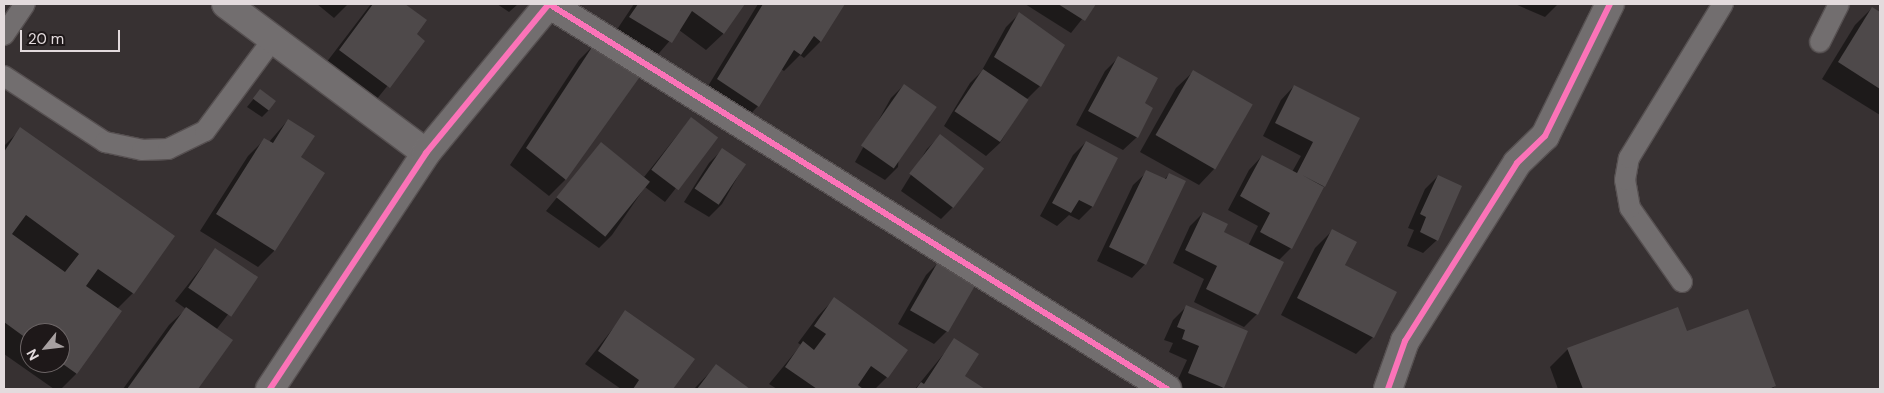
<!DOCTYPE html>
<html>
<head>
<meta charset="utf-8">
<style>
	body { margin:0 }
	#map { position:relative; width:1884px; height:393px; overflow:hidden; background:#373132; font-family:"DM Sans",sans-serif }
	div>[style] { position:absolute }
	[style*='--x'] { left:calc(var(--x)*1px); top:calc(var(--y)*1px); width:calc(var(--w)*1px); rotate:calc(var(--a)*1deg) }
	.shadow>* { inset:0; background:#0007 }
	.building>* { inset:0; background:#4e494a; transform-origin:0 0 }
	.roads { filter:drop-shadow(1px 0 #565051) drop-shadow(-1px 0 #565051) drop-shadow(0 1px #565051) drop-shadow(0 -1px #565051) }
	.lane>* { height:20px; margin:-10px; padding:0 10px; transform-origin:10px; border-radius:10px; background:#726e6f }
	.street>* { height:28px; margin:-14px; padding:0 14px; transform-origin:14px; border-radius:14px; background:#726e6f }
	.cycleway>* { height:6px; margin:-3px; padding:0 3px; transform-origin:3px; border-radius:3px; background:#fb73b8 }
	span { translate:-50% -50%; white-space:nowrap; text-align:center; line-height:1.15; -webkit-text-stroke:4px #1e1819; paint-order:stroke }
	.frame { position:absolute; inset:0; border:5px solid #e3dbdd; pointer-events:none }
	.north { position:absolute; left:20px; top:323px; width:50px; height:50px; box-sizing:border-box; background:#1e1819; border:1px solid #6d6667; border-radius:50%; rotate:241deg; font-size:14px; font-weight:700; line-height:20px; text-align:center; color:#e3dbdd }
	.north::after { content:''; display:block; margin:auto; width:18px; height:22px; background:#a7a0a1; clip-path:polygon(50% 0,100% 100%,50% 72%,0 100%) }
	.scale { position:absolute; left:20px; top:30px; width:100px; height:22px; box-sizing:border-box; border:2px solid #e3dbdd; border-top:0; padding-left:6px; font-size:15px; line-height:18px; white-space:nowrap; color:#e3dbdd; -webkit-text-stroke:4px #1e1819; paint-order:stroke }
</style>
</head>
<body>
<div id="map">
	<div class="shadow">
		<i style="clip-path:polygon(317px 4px,348px 4px,334px 18px)"></i>
		<i style="clip-path:polygon(371px 4px,403px 4px,425px 21px,415px 35px,424px 41px,376px 100px,326px 63px)"></i>
		<i style="clip-path:polygon(497px 4px,518px 4px,509px 12px)"></i>
		<i style="clip-path:polygon(634px 4px,743px 4px,723px 34px,706px 50px,679px 30px,654px 59px,614px 34px)"></i>
		<i style="clip-path:polygon(758px 4px,843px 4px,820px 42px,804px 58px,800px 55px,784px 71px,781px 69px,758px 106px,742px 123px,702px 96px)"></i>
		<i style="clip-path:polygon(1025px 4px,1094px 4px,1071px 33px)"></i>
		<i style="clip-path:polygon(1515px 4px,1558px 4px,1545px 17px)"></i>
		<i style="clip-path:polygon(1872px 8px,1880px 13px,1880px 115px,1822px 79px,1855px 25px)"></i>
		<i style="clip-path:polygon(1019px 14px,1040px 86px,1026px 100px,1000px 143px,986px 156px,944px 126px,970px 83px,981px 72px,1006px 27px)"></i>
		<i style="clip-path:polygon(596px 43px,637px 78px,565px 180px,549px 196px,510px 165px,579px 60px)"></i>
		<i style="clip-path:polygon(1118px 58px,1143px 104px,1152px 109px,1137px 137px,1123px 150px,1076px 125px,1105px 71px)"></i>
		<i style="clip-path:polygon(1193px 72px,1215px 168px,1199px 185px,1140px 152px,1176px 88px)"></i>
		<i style="clip-path:polygon(904px 85px,898px 167px,885px 180px,855px 162px,891px 98px)"></i>
		<i style="clip-path:polygon(1294px 86px,1359px 119px,1291px 248px,1278px 261px,1257px 314px,1244px 327px,1194px 302px,1204px 279px,1173px 263px,1190px 226px,1203px 213px,1223px 233px,1248px 246px,1258px 226px,1228px 210px,1249px 170px,1262px 156px,1292px 172px,1301px 156px,1263px 136px,1281px 100px)"></i>
		<i style="clip-path:polygon(260px 91px,269px 110px,262px 117px,247px 107px)"></i>
		<i style="clip-path:polygon(691px 118px,716px 137px,665px 202px,645px 187px,612px 235px,599px 248px,546px 211px,601px 143px,644px 177px)"></i>
		<i style="clip-path:polygon(288px 120px,300px 158px,323px 173px,274px 251px,258px 267px,200px 231px,248px 156px,265px 139px,269px 142px)"></i>
		<i style="clip-path:polygon(evenodd,21px 129px,173px 236px,133px 293px,117px 309px,120px 311px,76px 374px,61px 389px,54px 389px,4px 354px,4px 146px,21px 129px,30px 333px,60px 333px,60px 363px,30px 363px,30px 333px)"></i>
		<i style="clip-path:polygon(940px 136px,954px 206px,941px 219px,901px 191px,927px 149px)"></i>
		<i style="clip-path:polygon(1086px 142px,1117px 159px,1092px 207px,1079px 220px,1069px 215px,1057px 226px,1040px 216px,1073px 155px)"></i>
		<i style="clip-path:polygon(722px 150px,745px 164px,722px 204px,709px 217px,684px 202px,709px 163px)"></i>
		<i style="clip-path:polygon(1147px 172px,1164px 180px,1169px 174px,1145px 264px,1132px 278px,1097px 261px,1133px 185px)"></i>
		<i style="clip-path:polygon(1438px 176px,1437px 240px,1423px 253px,1407px 246px,1414px 230px,1408px 228px,1425px 189px)"></i>
		<i style="clip-path:polygon(1332px 231px,1373px 337px,1356px 354px,1281px 315px,1315px 248px)"></i>
		<i style="clip-path:polygon(216px 249px,256px 278px,216px 330px,231px 341px,197px 389px,123px 389px,169px 325px,186px 309px,175px 301px)"></i>
		<i style="clip-path:polygon(939px 262px,947px 331px,934px 344px,898px 324px,926px 275px)"></i>
		<i style="clip-path:polygon(834px 299px,887px 377px,875px 389px,777px 389px,769px 384px,801px 345px,798px 343px,818px 316px)"></i>
		<i style="clip-path:polygon(1186px 307px,1223px 388px,1222px 389px,1183px 389px,1175px 386px,1187px 360px,1169px 352px,1173px 343px,1164px 340px,1173px 320px)"></i>
		<i style="clip-path:polygon(626px 312px,693px 360px,672px 389px,621px 389px,585px 364px)"></i>
		<i style="clip-path:polygon(1686px 333px,1775px 386px,1772px 389px,1558px 389px,1550px 367px,1568px 349px)"></i>
		<i style="clip-path:polygon(955px 340px,964px 376px,983px 389px,915px 389px)"></i>
		<i style="clip-path:polygon(716px 366px,748px 389px,694px 389px)"></i>
	</div>
	<div class="building">
		<i style="clip-path:polygon(373px 4px,405px 4px,427px 20px,417px 34px,425px 41px,390px 88px,339px 50px)"></i>
		<i style="clip-path:polygon(638px 4px,745px 4px,724px 34px,692px 11px,672px 43px,629px 17px)"></i>
		<i style="clip-path:polygon(763px 4px,845px 4px,821px 42px,814px 36px,801px 55px,794px 50px,759px 107px,717px 79px)"></i>
		<i style="clip-path:polygon(1058px 4px,1096px 4px,1085px 21px)"></i>
		<i style="clip-path:polygon(1872px 7px,1880px 12px,1880px 89px,1838px 62px)"></i>
		<i style="clip-path:polygon(1019px 12px,1065px 45px,1041px 87px,994px 57px)"></i>
		<i style="clip-path:polygon(596px 41px,639px 78px,566px 180px,526px 148px)"></i>
		<i style="clip-path:polygon(1118px 56px,1158px 78px,1145px 103px,1153px 108px,1138px 138px,1088px 111px)"></i>
		<i style="left:983px;top:69px;width:55px;height:51px;rotate:34deg"></i>
		<i style="left:1193px;top:70px;width:69px;height:75px;rotate:30deg"></i>
		<i style="left:904px;top:84px;width:40px;height:75px;rotate:35deg"></i>
		<i style="clip-path:polygon(1294px 85px,1360px 118px,1325px 187px,1302px 175px,1324px 187px,1292px 249px,1260px 232px,1270px 213px,1240px 196px,1262px 155px,1297px 173px,1313px 142px,1275px 123px)"></i>
		<i style="left:260px;top:89px;width:20px;height:12px;rotate:37deg"></i>
		<i style="left:691px;top:117px;width:34px;height:66px;rotate:37deg"></i>
		<i style="clip-path:polygon(288px 119px,315px 136px,301px 157px,325px 173px,275px 251px,216px 214px,264px 138px,273px 143px)"></i>
		<i style="clip-path:polygon(evenodd,20px 127px,175px 236px,134px 294px,98px 269px,86px 286px,122px 311px,77px 374px,60px 362px,60px 333px,30px 333px,30px 341px,4px 322px,4px 152px,20px 127px,26px 215px,79px 254px,65px 272px,12px 234px,26px 215px)"></i>
		<i style="left:940px;top:134px;width:56px;height:50px;rotate:38deg"></i>
		<i style="clip-path:polygon(1086px 141px,1118px 158px,1093px 207px,1079px 200px,1071px 213px,1052px 203px)"></i>
		<i style="left:601px;top:142px;width:63px;height:71px;rotate:39deg"></i>
		<i style="left:722px;top:148px;width:29px;height:49px;rotate:34deg"></i>
		<i style="clip-path:polygon(1146px 170px,1166px 179px,1169px 173px,1186px 181px,1146px 265px,1109px 247px)"></i>
		<i style="clip-path:polygon(1438px 175px,1462px 186px,1438px 241px,1420px 232px,1426px 217px,1420px 214px)"></i>
		<i style="clip-path:polygon(1203px 212px,1228px 224px,1224px 232px,1284px 262px,1258px 315px,1206px 289px,1217px 266px,1185px 250px)"></i>
		<i style="clip-path:polygon(1332px 229px,1357px 242px,1345px 265px,1397px 292px,1374px 338px,1297px 298px)"></i>
		<i style="left:215px;top:248px;width:52px;height:48px;rotate:34deg"></i>
		<i style="left:939px;top:260px;width:44px;height:58px;rotate:30deg"></i>
		<i style="clip-path:polygon(834px 297px,908px 350px,888px 378px,871px 366px,858px 385px,863px 389px,817px 389px,785px 367px,803px 341px,814px 350px,826px 334px,814px 326px)"></i>
		<i style="clip-path:polygon(1186px 305px,1248px 331px,1224px 388px,1188px 373px,1199px 346px,1182px 339px,1185px 330px,1177px 327px)"></i>
		<i style="clip-path:polygon(186px 307px,233px 340px,198px 389px,127px 389px)"></i>
		<i style="clip-path:polygon(1678px 307px,1687px 331px,1748px 309px,1776px 386px,1769px 389px,1583px 389px,1567px 348px)"></i>
		<i style="clip-path:polygon(625px 310px,695px 359px,673px 389px,633px 389px,639px 380px,598px 351px)"></i>
		<i style="clip-path:polygon(954px 338px,979px 354px,965px 376px,985px 389px,916px 389px,921px 382px,924px 384px)"></i>
		<i style="clip-path:polygon(716px 364px,750px 389px,697px 389px)"></i>
	</div>
	<div class="roads">
		<div class="lane">
			<i style="--x:4;--y:35;--w:37;--a:-56"></i>
			<i style="--x:1820;--y:42;--w:42;--a:-63.4"></i>
			<i style="--x:4;--y:76;--w:121;--a:33.2"></i>
			<i style="--x:105;--y:142;--w:38;--a:12"></i>
			<i style="--x:142;--y:150;--w:26;--a:-2"></i>
			<i style="--x:168;--y:149;--w:41;--a:-25.9"></i>
			<i style="--x:205;--y:131;--w:114;--a:-53.5"></i>
			<i style="--x:1682;--y:282;--w:90;--a:-125.1"></i>
			<i style="--x:1630;--y:208;--w:28;--a:-100"></i>
			<i style="--x:1625;--y:180;--w:22;--a:-80"></i>
			<i style="--x:1629;--y:158;--w:180;--a:-58.6"></i>
		</div>
		<div class="street">
			<i style="--x:226;--y:4;--w:249;--a:36.7"></i>
			<i style="--x:549;--y:4;--w:728;--a:31.92"></i>
			<i style="--x:270;--y:389;--w:283;--a:-56.5"></i>
			<i style="--x:426;--y:153;--w:193;--a:-50.5"></i>
			<i style="--x:1388;--y:389;--w:51;--a:-70.5"></i>
			<i style="--x:1405;--y:341;--w:210;--a:-57.8"></i>
			<i style="--x:1517;--y:163;--w:39;--a:-44"></i>
			<i style="--x:1545;--y:136;--w:147;--a:-63.8"></i>
		</div>
	</div>
	<div class="cycleway">
		<i style="--x:549;--y:4;--w:728;--a:31.92"></i>
		<i style="--x:270;--y:389;--w:283;--a:-56.5"></i>
		<i style="--x:426;--y:153;--w:193;--a:-50.5"></i>
		<i style="--x:1388;--y:389;--w:51;--a:-70.5"></i>
		<i style="--x:1405;--y:341;--w:210;--a:-57.8"></i>
		<i style="--x:1517;--y:163;--w:39;--a:-44"></i>
		<i style="--x:1545;--y:136;--w:147;--a:-63.8"></i>
	</div>
	<div class="frame"></div>
	<div class="north">N</div>
	<div class="scale">20 m</div>
</div>
</body>
</html>
